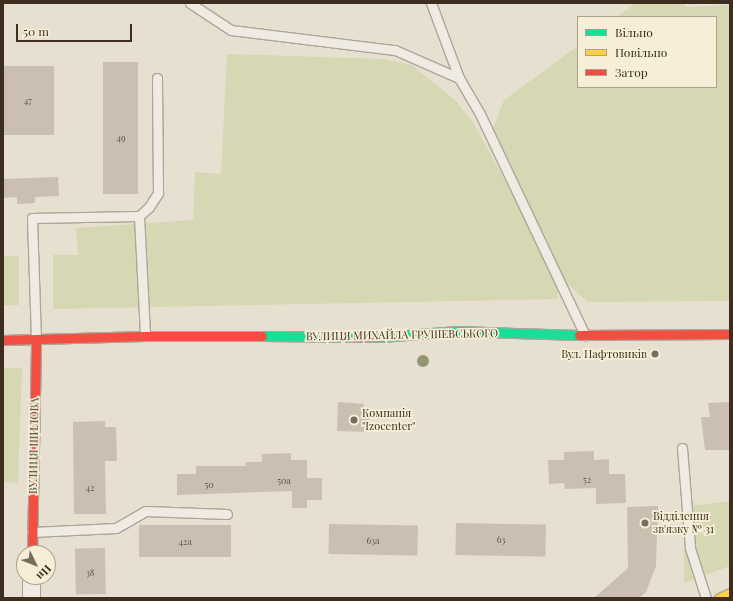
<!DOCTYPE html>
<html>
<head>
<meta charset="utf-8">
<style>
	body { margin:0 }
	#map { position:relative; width:733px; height:601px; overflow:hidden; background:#e7e0d1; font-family:"Playfair Display",serif }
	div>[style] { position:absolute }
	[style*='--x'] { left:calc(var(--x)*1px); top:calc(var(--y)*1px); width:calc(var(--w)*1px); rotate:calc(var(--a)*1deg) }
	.green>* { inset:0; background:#d6d7b3; transform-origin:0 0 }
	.building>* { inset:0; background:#cbbfb2; transform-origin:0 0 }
	.roads { filter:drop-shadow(1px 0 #ada599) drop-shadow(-1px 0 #ada599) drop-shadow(0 1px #ada599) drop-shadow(0 -1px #ada599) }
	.lane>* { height:9px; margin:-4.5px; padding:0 4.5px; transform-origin:4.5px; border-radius:4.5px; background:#efebe3 }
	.street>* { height:17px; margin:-8.5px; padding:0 8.5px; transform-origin:8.5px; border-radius:8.5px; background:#efebe3 }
	.fast>* { height:9px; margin:-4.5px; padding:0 4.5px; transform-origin:4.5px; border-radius:4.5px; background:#16e098 }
	.slow>* { height:9px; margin:-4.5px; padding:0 4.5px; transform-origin:4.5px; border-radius:4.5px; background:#ffcf43 }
	.jam>* { height:9px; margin:-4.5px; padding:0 4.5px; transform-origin:4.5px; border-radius:4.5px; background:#f24e42 }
	.trees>* { width:12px; height:12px; margin:-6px; border-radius:50%; background:#929673 }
	.dots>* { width:11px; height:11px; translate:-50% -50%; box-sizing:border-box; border:2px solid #f7eed8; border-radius:50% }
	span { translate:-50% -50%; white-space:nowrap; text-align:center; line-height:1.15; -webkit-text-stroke:3.5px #f7eed8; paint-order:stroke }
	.number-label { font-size:9px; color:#605244 }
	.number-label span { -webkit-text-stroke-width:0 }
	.street-label { font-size:11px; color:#3d2e20 }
	.poi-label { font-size:11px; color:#3d2e20 }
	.right { translate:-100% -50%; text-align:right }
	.left { translate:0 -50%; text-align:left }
	.frame { position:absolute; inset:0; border:4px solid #3d2e20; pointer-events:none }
	.legend { position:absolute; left:577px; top:16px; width:140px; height:72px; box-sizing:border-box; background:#f7eed8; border:1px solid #ada18e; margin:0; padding:5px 7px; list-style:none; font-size:12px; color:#3d2e20 }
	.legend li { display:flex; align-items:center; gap:8px; height:20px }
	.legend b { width:20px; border:1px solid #ada18e }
	.north { position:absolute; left:16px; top:545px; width:40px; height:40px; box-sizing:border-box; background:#f7eed8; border:1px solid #ada18e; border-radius:50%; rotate:133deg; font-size:11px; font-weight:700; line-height:16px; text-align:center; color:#3d2e20 }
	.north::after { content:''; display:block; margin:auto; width:14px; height:18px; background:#786c5e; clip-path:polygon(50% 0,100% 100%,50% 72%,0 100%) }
	.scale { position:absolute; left:16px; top:24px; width:116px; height:18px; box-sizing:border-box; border:2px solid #3d2e20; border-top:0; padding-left:5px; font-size:12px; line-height:14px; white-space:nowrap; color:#3d2e20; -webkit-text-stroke:3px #f7eed8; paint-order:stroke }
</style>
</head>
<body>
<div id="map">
	<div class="green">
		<i style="clip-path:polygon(636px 3px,684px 3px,686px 7px,730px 5px,730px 301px,587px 302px,560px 277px,492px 131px,504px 100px,578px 46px,578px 87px,716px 87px,716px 17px,617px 17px)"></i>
		<i style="clip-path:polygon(227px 54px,383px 59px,412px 65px,456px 101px,474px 124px,559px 279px,557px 299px,53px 309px,53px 255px,78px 255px,76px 228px,193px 220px,195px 172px,221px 174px)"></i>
		<i style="left:3px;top:256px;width:16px;height:49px"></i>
		<i style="clip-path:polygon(3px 368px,22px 368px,18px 483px,3px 482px)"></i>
		<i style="clip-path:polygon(730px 501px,730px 566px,684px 583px,684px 507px)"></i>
	</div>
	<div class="building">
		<i style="left:103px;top:62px;width:35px;height:132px"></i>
		<i style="left:3px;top:66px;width:51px;height:69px"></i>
		<i style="clip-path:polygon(58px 177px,59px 196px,35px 197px,35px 203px,17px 204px,17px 197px,3px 198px,3px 179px)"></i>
		<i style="clip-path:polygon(338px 402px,364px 404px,363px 409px,370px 409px,369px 432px,337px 431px)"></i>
		<i style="clip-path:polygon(730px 402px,730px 450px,705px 450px,701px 417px,710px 417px,708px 403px)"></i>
		<i style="clip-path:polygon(105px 421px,105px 427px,116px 427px,117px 461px,105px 461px,106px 514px,74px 514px,73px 422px)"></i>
		<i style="clip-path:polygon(594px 451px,594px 460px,609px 459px,609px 474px,625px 474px,626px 503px,596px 504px,596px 488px,565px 489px,564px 483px,549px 484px,548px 460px,564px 460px,564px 452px)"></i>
		<i style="clip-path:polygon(291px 453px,291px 460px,307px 460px,307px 478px,322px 478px,322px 500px,307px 500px,307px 508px,292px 508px,292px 491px,177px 495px,177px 474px,196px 474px,196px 466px,246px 466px,246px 462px,262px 462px,262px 454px)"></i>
		<i style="clip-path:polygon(658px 506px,656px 566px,646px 592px,639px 598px,594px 598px,628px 568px,627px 507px)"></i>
		<i style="left:456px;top:523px;width:90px;height:32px;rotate:1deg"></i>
		<i style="left:329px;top:524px;width:89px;height:30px;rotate:1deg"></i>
		<i style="left:231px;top:525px;width:32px;height:92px;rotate:90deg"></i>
		<i style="left:105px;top:548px;width:46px;height:30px;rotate:89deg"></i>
	</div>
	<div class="roads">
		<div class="lane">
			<i style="--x:190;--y:3;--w:49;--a:33.4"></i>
			<i style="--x:231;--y:30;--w:165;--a:7"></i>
			<i style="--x:395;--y:50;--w:70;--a:23.6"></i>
			<i style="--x:459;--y:78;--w:42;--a:59.7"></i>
			<i style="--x:480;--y:114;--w:245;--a:64.6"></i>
			<i style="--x:431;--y:3;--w:80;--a:69.5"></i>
			<i style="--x:139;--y:216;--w:120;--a:87.1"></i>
			<i style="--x:36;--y:339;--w:121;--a:-91.9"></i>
			<i style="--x:32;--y:218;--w:107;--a:-1.1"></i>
			<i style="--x:139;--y:216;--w:13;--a:-42"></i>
			<i style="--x:149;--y:207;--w:17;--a:-57"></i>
			<i style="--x:158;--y:193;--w:115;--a:-90.5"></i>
			<i style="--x:682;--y:448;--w:100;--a:85.4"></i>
			<i style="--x:690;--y:548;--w:52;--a:72.3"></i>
			<i style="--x:32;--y:532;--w:84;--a:-2.7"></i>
			<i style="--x:116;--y:528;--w:34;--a:-30"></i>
			<i style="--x:146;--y:511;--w:81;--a:2.1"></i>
		</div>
		<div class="street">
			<i style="--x:31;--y:598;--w:21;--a:-90"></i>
		</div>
		<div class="fast">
			<i style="--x:262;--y:336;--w:119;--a:0.5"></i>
			<i style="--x:381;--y:337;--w:76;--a:-4.5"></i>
			<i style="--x:457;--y:331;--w:122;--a:1.9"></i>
		</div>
		<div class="slow">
			<i style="--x:719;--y:598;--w:12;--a:-24"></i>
		</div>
		<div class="jam">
			<i style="--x:579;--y:335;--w:151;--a:-0.4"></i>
			<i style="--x:3;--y:340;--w:142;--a:-1.6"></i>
			<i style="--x:145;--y:336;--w:117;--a:0"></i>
			<i style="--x:32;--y:553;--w:214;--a:-88.9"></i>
		</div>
	</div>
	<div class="trees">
		<i style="left:423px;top:361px"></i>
	</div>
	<div class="dots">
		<i style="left:655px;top:354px;background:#786c5e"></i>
		<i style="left:354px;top:420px;background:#786c5e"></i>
		<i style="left:645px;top:523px;background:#786c5e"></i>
	</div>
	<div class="number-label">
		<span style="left:28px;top:100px">47</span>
		<span style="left:121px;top:137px">49</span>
		<span style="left:587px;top:479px">52</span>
		<span style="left:284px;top:480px">50а</span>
		<span style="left:209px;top:484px">50</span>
		<span style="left:90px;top:487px">42</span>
		<span style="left:501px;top:539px">63</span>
		<span style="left:373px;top:540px">63а</span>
		<span style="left:185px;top:541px">42а</span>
		<span style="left:90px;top:572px">38</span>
	</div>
	<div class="street-label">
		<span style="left:402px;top:335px;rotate:-1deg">ВУЛИЦЯ МИХАЙЛА ГРУШЕВСЬКОГО</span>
		<span style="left:34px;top:446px;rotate:-89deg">ВУЛИЦЯ ШИЛОВА</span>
	</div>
	<div class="poi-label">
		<span class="right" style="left:647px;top:354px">Вул. Нафтовиків</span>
		<span class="left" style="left:362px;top:420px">Компанія<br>"Izocenter"</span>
		<span class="left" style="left:653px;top:523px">Відділення<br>зв'язку № 31</span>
	</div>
	<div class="frame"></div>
	<ul class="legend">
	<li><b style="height:5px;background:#16e098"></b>Вільно</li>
	<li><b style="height:5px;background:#ffcf43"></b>Повільно</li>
	<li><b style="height:5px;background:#f24e42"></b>Затор</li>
	</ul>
	<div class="north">Пн</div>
	<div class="scale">50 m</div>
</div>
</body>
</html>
